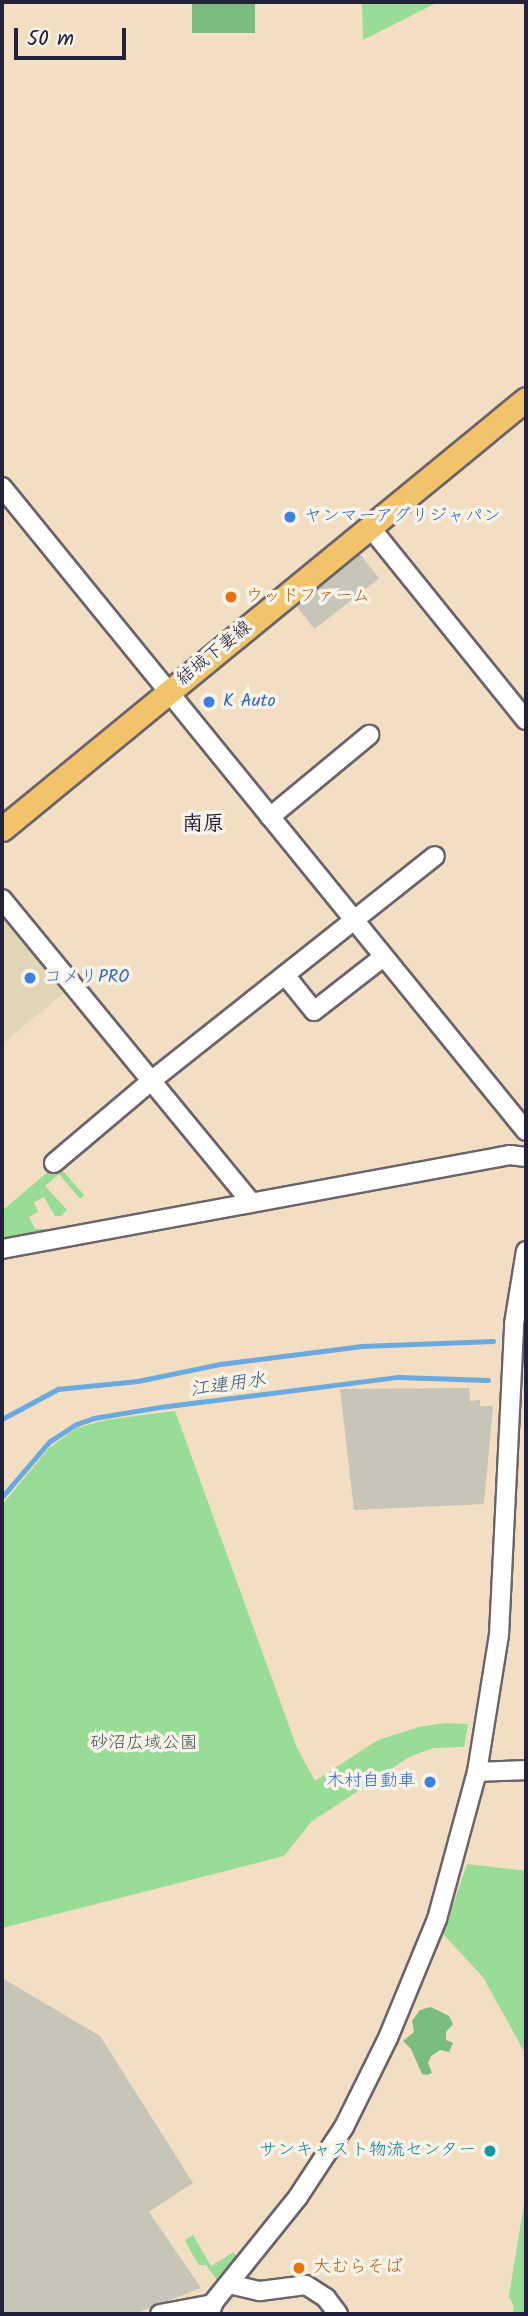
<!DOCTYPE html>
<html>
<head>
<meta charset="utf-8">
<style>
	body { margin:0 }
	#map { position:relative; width:528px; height:2316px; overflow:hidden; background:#f2dec2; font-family:Kalam,"Klee One",sans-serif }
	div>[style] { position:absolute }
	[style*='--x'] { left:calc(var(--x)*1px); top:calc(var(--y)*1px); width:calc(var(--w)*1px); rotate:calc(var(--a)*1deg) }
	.built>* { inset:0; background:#e1d6b7 }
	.industrial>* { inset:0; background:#c7c4b8; transform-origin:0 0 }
	.green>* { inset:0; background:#98dc95 }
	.forest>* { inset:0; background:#7abc7e; transform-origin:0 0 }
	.stream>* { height:4.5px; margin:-2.25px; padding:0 2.25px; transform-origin:2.25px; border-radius:2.25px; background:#6baade }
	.roads { filter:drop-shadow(2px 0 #6b646a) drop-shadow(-2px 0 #6b646a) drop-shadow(0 2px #6b646a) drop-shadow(0 -2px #6b646a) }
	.minor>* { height:18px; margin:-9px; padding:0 9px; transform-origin:9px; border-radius:9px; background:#fff }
	.major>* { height:23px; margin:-11.5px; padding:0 11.5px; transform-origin:11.5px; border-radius:11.5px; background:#f1c36a }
	.dots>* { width:19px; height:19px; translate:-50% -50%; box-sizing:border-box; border:4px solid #f7f3e8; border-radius:50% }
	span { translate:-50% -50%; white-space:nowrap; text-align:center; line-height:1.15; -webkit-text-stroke:7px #f7f3e8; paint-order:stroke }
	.shop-label { font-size:18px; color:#366cbe }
	.left { translate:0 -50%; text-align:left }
	.right { translate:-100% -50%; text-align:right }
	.food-label { font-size:18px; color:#c56008 }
	.street-label { font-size:18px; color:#22223b }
	.park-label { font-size:18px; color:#455a56 }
	.culture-label { font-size:18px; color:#0d838f }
	.water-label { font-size:19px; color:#3f587c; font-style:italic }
	.quarter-label { font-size:21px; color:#22223b; font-weight:700 }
	.frame { position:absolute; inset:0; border:4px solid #22223b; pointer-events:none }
	.scale { position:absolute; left:14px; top:28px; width:112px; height:32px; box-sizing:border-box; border:4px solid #22223b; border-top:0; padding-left:9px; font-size:21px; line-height:24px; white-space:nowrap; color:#22223b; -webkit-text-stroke:5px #f7f3e8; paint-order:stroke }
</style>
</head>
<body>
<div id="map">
	<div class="built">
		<i style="clip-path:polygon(2px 904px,70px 988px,2px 1044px)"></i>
	</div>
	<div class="industrial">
		<i style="left:360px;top:554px;width:31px;height:82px;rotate:52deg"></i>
		<i style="clip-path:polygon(469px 1388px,470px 1401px,480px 1400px,480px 1406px,493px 1406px,484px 1504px,354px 1510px,340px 1389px)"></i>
		<i style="clip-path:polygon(2px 1978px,100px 2036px,193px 2183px,149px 2212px,201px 2288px,134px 2314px,2px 2314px)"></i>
	</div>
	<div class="green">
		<i style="clip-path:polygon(362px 2px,438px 2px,363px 40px)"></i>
		<i style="clip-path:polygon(57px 1164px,84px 1195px,80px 1199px,59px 1174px,45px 1186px,67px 1210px,61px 1216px,55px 1216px,44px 1197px,34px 1202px,38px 1212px,29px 1217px,35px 1229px,46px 1229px,47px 1236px,2px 1242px,2px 1211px)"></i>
		<i style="clip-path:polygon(175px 1411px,297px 1748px,315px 1781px,378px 1740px,419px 1727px,445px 1723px,468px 1724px,464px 1747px,433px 1748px,409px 1757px,311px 1822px,284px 1856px,2px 1928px,2px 1505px,49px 1448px,77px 1428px,105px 1420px)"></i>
		<i style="clip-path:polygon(467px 1864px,526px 1871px,526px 2055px,483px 1977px,443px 1934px)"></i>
		<i style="clip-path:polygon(526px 2192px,526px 2314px,513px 2314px,514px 2307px,509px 2296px)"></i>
		<i style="clip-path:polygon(193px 2235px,211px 2266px,234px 2252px,238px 2260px,219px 2283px,206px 2265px,199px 2265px,192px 2254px,185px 2240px)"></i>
	</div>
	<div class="forest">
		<i style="left:192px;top:2px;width:63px;height:31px"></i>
		<i style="clip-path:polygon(431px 2007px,449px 2016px,453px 2024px,446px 2032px,446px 2040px,453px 2043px,449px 2052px,440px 2050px,431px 2056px,428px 2063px,432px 2073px,427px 2075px,422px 2074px,411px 2049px,403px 2041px,414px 2032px,412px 2021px,420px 2010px)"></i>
	</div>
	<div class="stream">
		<i style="--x:2;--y:1419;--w:64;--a:-28.2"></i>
		<i style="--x:58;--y:1389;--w:80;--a:-5.7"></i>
		<i style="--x:138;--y:1381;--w:84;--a:-11.7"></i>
		<i style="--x:220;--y:1364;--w:143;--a:-7.2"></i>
		<i style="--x:362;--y:1346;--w:131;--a:-2.2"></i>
		<i style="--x:2;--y:1497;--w:72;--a:-49.5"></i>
		<i style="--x:49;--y:1442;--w:33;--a:-33"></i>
		<i style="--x:77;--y:1424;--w:18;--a:-19"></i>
		<i style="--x:94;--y:1418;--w:67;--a:-9.5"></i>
		<i style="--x:160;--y:1407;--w:240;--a:-7.2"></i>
		<i style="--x:398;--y:1377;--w:90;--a:1.9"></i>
	</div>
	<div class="roads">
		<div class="minor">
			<i style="--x:2;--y:487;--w:830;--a:50.87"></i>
			<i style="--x:370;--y:527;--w:248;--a:51.1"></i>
			<i style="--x:270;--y:817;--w:129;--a:-39.6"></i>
			<i style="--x:2;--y:899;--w:392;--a:50.6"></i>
			<i style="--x:285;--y:975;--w:46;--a:51.1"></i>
			<i style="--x:314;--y:1011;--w:88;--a:-38"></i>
			<i style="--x:54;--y:1163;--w:127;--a:-40.2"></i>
			<i style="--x:151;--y:1081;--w:362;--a:-38.4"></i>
			<i style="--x:2;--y:1249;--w:517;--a:-10.48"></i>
			<i style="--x:510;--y:1155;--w:16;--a:7"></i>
			<i style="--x:477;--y:1772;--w:49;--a:-2.3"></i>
			<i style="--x:229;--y:2284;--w:32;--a:13"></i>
			<i style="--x:260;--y:2291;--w:46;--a:-7.4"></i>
			<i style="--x:306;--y:2285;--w:24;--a:33"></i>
			<i style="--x:326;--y:2298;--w:20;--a:53"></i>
			<i style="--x:160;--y:2314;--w:54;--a:-10.7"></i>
			<i style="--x:213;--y:2304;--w:3;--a:108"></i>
			<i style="--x:204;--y:2314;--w:150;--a:-51.2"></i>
			<i style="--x:298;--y:2197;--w:84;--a:-56.7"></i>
			<i style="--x:344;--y:2127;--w:99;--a:-63.7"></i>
			<i style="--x:388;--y:2038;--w:129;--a:-67.6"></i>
			<i style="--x:437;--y:1919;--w:152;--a:-74.8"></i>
			<i style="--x:477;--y:1772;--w:139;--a:-80.9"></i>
			<i style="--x:499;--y:1635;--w:311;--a:-87.2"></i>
			<i style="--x:514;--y:1324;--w:74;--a:-80.7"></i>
		</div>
		<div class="major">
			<i style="--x:2;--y:829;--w:678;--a:-39.37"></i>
		</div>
	</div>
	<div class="dots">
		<i style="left:290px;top:517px;background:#3f7fe0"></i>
		<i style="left:231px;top:597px;background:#e8710a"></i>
		<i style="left:209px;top:702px;background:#3f7fe0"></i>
		<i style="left:30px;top:978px;background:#3f7fe0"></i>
		<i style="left:430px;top:1782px;background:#3f7fe0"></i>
		<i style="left:490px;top:2151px;background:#0f9aa8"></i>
		<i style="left:299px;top:2268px;background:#e8710a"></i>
	</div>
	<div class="shop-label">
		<span class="left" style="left:304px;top:517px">ヤンマーアグリジャパン</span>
		<span class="left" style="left:223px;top:702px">K Auto</span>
		<span class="left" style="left:44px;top:978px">コメリPRO</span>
		<span class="right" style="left:416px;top:1782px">木村自動車</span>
	</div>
	<div class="food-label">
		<span class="left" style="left:245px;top:597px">ウッドファーム</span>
		<span class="left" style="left:313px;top:2268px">大むらそば</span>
	</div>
	<div class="street-label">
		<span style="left:215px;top:654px;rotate:-39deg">結城下妻線</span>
	</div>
	<div class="park-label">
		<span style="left:144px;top:1744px">砂沼広域公園</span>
	</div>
	<div class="culture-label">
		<span class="right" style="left:476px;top:2151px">サンキャスト物流センター</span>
	</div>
	<div class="water-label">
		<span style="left:228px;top:1386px;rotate:-8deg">江連用水</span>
	</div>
	<div class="quarter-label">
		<span style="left:203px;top:825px">南原</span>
	</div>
	<div class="frame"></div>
	<div class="scale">50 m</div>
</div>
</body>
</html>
